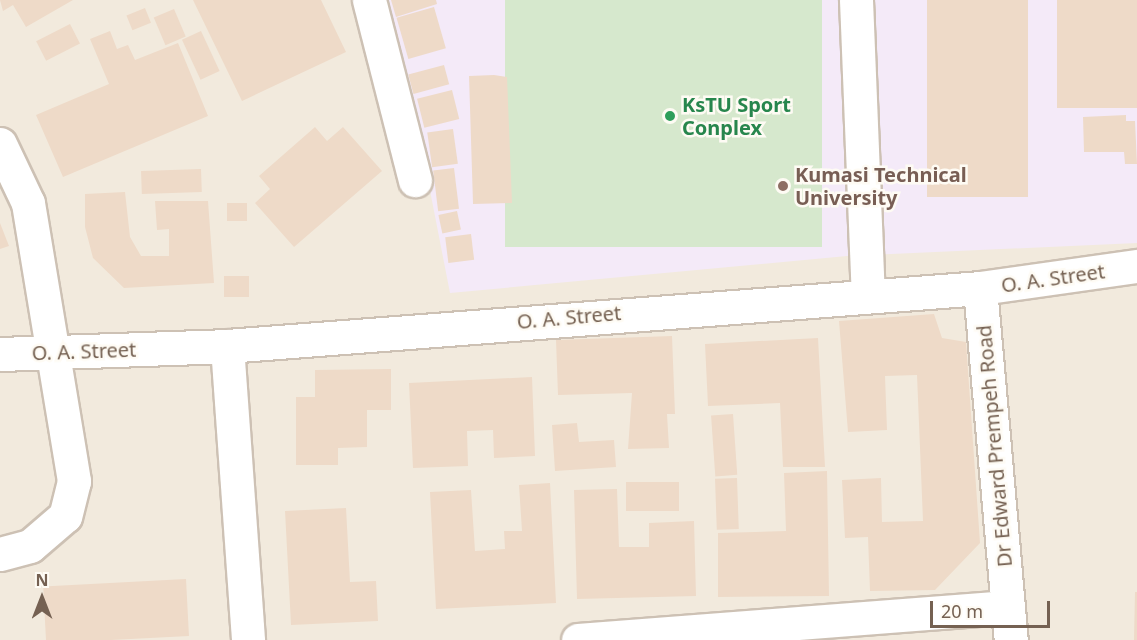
<!DOCTYPE html>
<html>
<head>
<meta charset="utf-8">
<style>
	body { margin:0 }
	#map { position:relative; width:1137px; height:640px; overflow:hidden; background:#fbf7ee; font-family:"Noto Sans",sans-serif }
	div>[style] { position:absolute }
	[style*='--x'] { left:calc(var(--x)*1px); top:calc(var(--y)*1px); width:calc(var(--w)*1px); rotate:calc(var(--a)*1deg) }
	.residential>* { inset:0; background:#f2eadd; transform-origin:0 0 }
	.education>* { inset:0; background:#f4eaf8 }
	.green>* { inset:0; background:#d6e8cd; transform-origin:0 0 }
	.building>* { inset:0; background:#eedac8; transform-origin:0 0 }
	.roads { filter:drop-shadow(2px 0 #cdc1b4) drop-shadow(-2px 0 #cdc1b4) drop-shadow(0 2px #cdc1b4) drop-shadow(0 -2px #cdc1b4) }
	.minor>* { height:33px; margin:-16.5px; padding:0 16.5px; transform-origin:16.5px; border-radius:16.5px; background:#fff }
	.dots>* { width:16px; height:16px; translate:-50% -50%; box-sizing:border-box; border:3px solid #fefbf4; border-radius:50% }
	span { translate:-50% -50%; white-space:nowrap; text-align:center; line-height:1.15; -webkit-text-stroke:5px #fefbf4; paint-order:stroke }
	.leisure-label { font-size:20px; color:#27864d; font-weight:700 }
	.left { translate:0 -50%; text-align:left }
	.education-label { font-size:20px; color:#785e54; font-weight:700 }
	.street-label { font-size:20px; color:#756152 }
	.north { position:absolute; left:12px; top:568px; width:60px; height:60px; -webkit-text-stroke:4px #fefbf4; paint-order:stroke; rotate:0deg; font-size:16px; font-weight:700; line-height:24px; text-align:center; color:#756152 }
	.north::after { content:''; display:block; margin:auto; width:21px; height:27px; background:#756152; clip-path:polygon(50% 0,100% 100%,50% 72%,0 100%) }
	.scale { position:absolute; left:930px; top:601px; width:120px; height:27px; box-sizing:border-box; border:3px solid #756152; border-top:0; padding-left:8px; font-size:18px; line-height:21px; white-space:nowrap; color:#756152; -webkit-text-stroke:4px #fefbf4; paint-order:stroke }
</style>
</head>
<body>
<div id="map">
	<div class="residential">
		<i style="left:0;top:0;width:1137px;height:640px"></i>
	</div>
	<div class="education">
		<i style="clip-path:polygon(384px 0,1137px 0,1137px 243px,847px 256px,450px 293px,418px 129px)"></i>
	</div>
	<div class="green">
		<i style="left:505px;top:0;width:317px;height:247px"></i>
	</div>
	<div class="building">
		<i style="clip-path:polygon(0 0,73px 0,26px 27px,13px 5px,3px 11px)"></i>
		<i style="clip-path:polygon(193px 0,321px 0,346px 52px,242px 101px)"></i>
		<i style="clip-path:polygon(391px 0,436px 0,437px 4px,396px 17px)"></i>
		<i style="left:927px;top:0;width:101px;height:197px"></i>
		<i style="left:1057px;top:0;width:80px;height:108px"></i>
		<i style="left:434px;top:7px;width:43px;height:39px;rotate:74deg"></i>
		<i style="left:145px;top:8px;width:16px;height:20px;rotate:68deg"></i>
		<i style="left:174px;top:9px;width:30px;height:22px;rotate:67deg"></i>
		<i style="left:70px;top:24px;width:22px;height:38px;rotate:63deg"></i>
		<i style="clip-path:polygon(110px 31px,117px 49px,128px 45px,135px 60px,178px 43px,208px 116px,63px 177px,36px 115px,109px 84px,90px 39px)"></i>
		<i style="left:201px;top:31px;width:44px;height:21px;rotate:65deg"></i>
		<i style="left:444px;top:65px;width:20px;height:37px;rotate:75deg"></i>
		<i style="clip-path:polygon(494px 75px,507px 77px,512px 203px,473px 204px,469px 76px)"></i>
		<i style="left:452px;top:90px;width:30px;height:36px;rotate:76deg"></i>
		<i style="clip-path:polygon(1126px 115px,1126px 121px,1135px 121px,1137px 164px,1125px 164px,1124px 152px,1084px 152px,1083px 117px)"></i>
		<i style="clip-path:polygon(315px 127px,327px 141px,343px 127px,382px 171px,294px 247px,255px 203px,270px 189px,259px 176px)"></i>
		<i style="left:453px;top:129px;width:35px;height:26px;rotate:82deg"></i>
		<i style="left:454px;top:168px;width:41px;height:21px;rotate:83deg"></i>
		<i style="left:201px;top:169px;width:23px;height:60px;rotate:88deg"></i>
		<i style="clip-path:polygon(125px 192px,130px 237px,141px 256px,169px 256px,169px 229px,157px 230px,155px 201px,208px 201px,214px 283px,124px 288px,93px 258px,85px 227px,85px 194px)"></i>
		<i style="left:227px;top:203px;width:20px;height:18px"></i>
		<i style="left:457px;top:211px;width:19px;height:19px;rotate:78deg"></i>
		<i style="clip-path:polygon(0 223px,9px 246px,0 249px)"></i>
		<i style="left:471px;top:234px;width:26px;height:26px;rotate:83deg"></i>
		<i style="left:224px;top:276px;width:25px;height:21px"></i>
		<i style="clip-path:polygon(934px 314px,942px 338px,966px 342px,980px 543px,935px 590px,870px 591px,868px 537px,845px 538px,842px 480px,881px 478px,882px 522px,923px 521px,917px 375px,885px 376px,887px 430px,848px 432px,839px 321px)"></i>
		<i style="clip-path:polygon(672px 336px,675px 414px,667px 414px,669px 448px,628px 449px,632px 393px,558px 395px,556px 340px)"></i>
		<i style="clip-path:polygon(818px 338px,825px 467px,783px 467px,780px 403px,708px 406px,705px 344px)"></i>
		<i style="clip-path:polygon(391px 369px,391px 410px,367px 410px,367px 447px,338px 448px,338px 465px,296px 465px,296px 397px,315px 397px,315px 370px)"></i>
		<i style="clip-path:polygon(532px 377px,535px 456px,494px 458px,493px 430px,467px 431px,468px 466px,413px 468px,409px 383px)"></i>
		<i style="left:733px;top:414px;width:61px;height:22px;rotate:86deg"></i>
		<i style="clip-path:polygon(577px 423px,579px 442px,614px 440px,616px 467px,555px 471px,552px 425px)"></i>
		<i style="clip-path:polygon(827px 471px,829px 596px,718px 597px,718px 533px,786px 531px,784px 473px)"></i>
		<i style="left:737px;top:478px;width:51px;height:22px;rotate:88deg"></i>
		<i style="left:626px;top:482px;width:53px;height:29px"></i>
		<i style="clip-path:polygon(550px 483px,556px 603px,436px 609px,430px 492px,471px 490px,475px 551px,505px 549px,504px 531px,522px 531px,519px 485px)"></i>
		<i style="clip-path:polygon(617px 489px,619px 547px,649px 547px,649px 523px,694px 521px,696px 596px,577px 599px,574px 490px)"></i>
		<i style="clip-path:polygon(346px 508px,350px 582px,376px 581px,378px 621px,291px 625px,285px 511px)"></i>
		<i style="left:186px;top:579px;width:57px;height:143px;rotate:87deg"></i>
		<i style="clip-path:polygon(1135px 592px,1137px 592px,1137px 640px,1134px 640px)"></i>
	</div>
	<div class="roads">
		<div class="minor">
			<i style="--x:369;--y:0;--w:186;--a:75.7"></i>
			<i style="--x:856;--y:0;--w:296;--a:87.7"></i>
			<i style="--x:0;--y:144;--w:65;--a:64.6"></i>
			<i style="--x:28;--y:203;--w:282;--a:80.6"></i>
			<i style="--x:74;--y:481;--w:36;--a:104"></i>
			<i style="--x:65;--y:516;--w:46;--a:139.4"></i>
			<i style="--x:30;--y:546;--w:31;--a:165"></i>
			<i style="--x:980;--y:288;--w:353;--a:85"></i>
			<i style="--x:227;--y:346;--w:295;--a:85.9"></i>
			<i style="--x:0;--y:354;--w:227;--a:-2"></i>
			<i style="--x:227;--y:346;--w:755;--a:-4.4"></i>
			<i style="--x:980;--y:288;--w:159;--a:-8"></i>
			<i style="--x:578;--y:640;--w:431;--a:-4.4"></i>
		</div>
	</div>
	<div class="dots">
		<i style="left:670px;top:116px;background:#2e9e5b"></i>
		<i style="left:783px;top:186px;background:#8d6e63"></i>
	</div>
	<div class="leisure-label">
		<span class="left" style="left:682px;top:116px">KsTU Sport<br>Conplex</span>
	</div>
	<div class="education-label">
		<span class="left" style="left:795px;top:186px">Kumasi Technical<br>University</span>
	</div>
	<div class="street-label">
		<span style="left:1053px;top:278px;rotate:-8deg">O. A. Street</span>
		<span style="left:569px;top:317px;rotate:-5deg">O. A. Street</span>
		<span style="left:84px;top:351px;rotate:-2deg">O. A. Street</span>
		<span style="left:994px;top:446px;rotate:-95deg">Dr Edward Prempeh Road</span>
	</div>
	<div class="north">N</div>
	<div class="scale">20 m</div>
</div>
</body>
</html>
